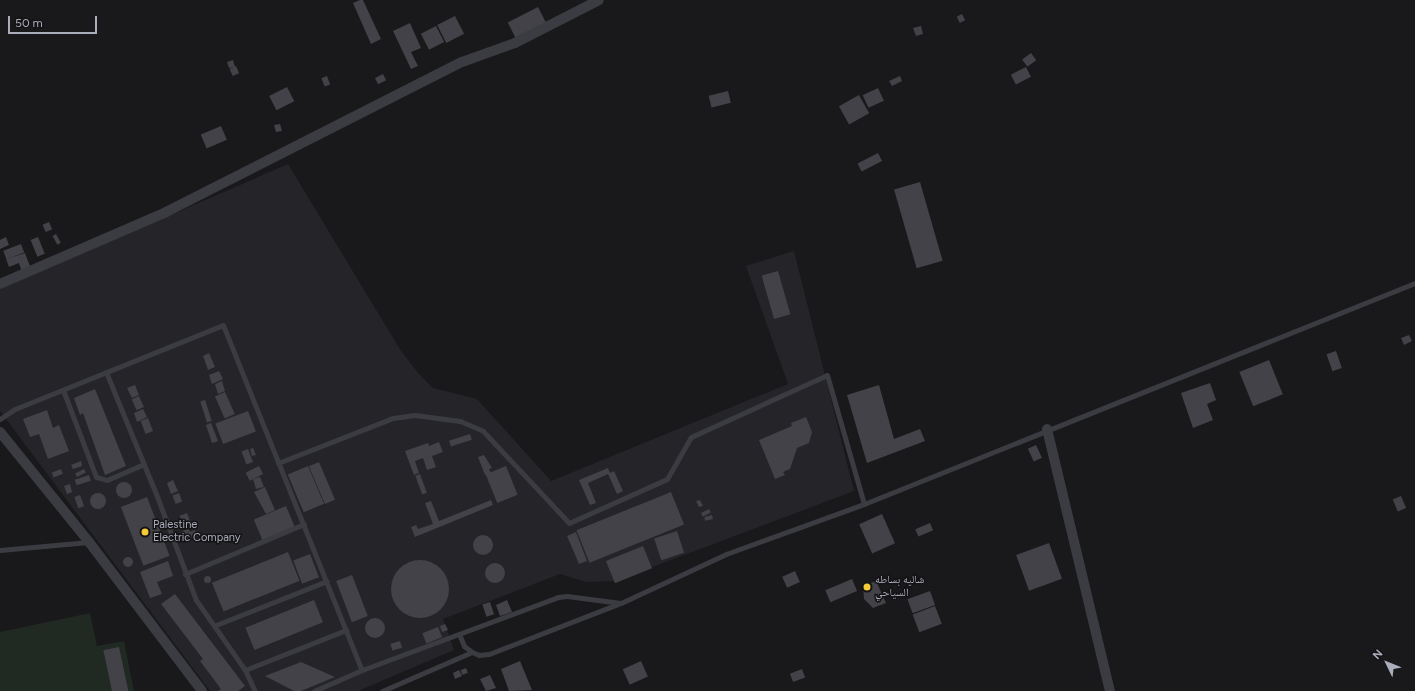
<!DOCTYPE html>
<html>
<head>
<meta charset="utf-8">
<style>
	body { margin:0 }
	#map { position:relative; width:1415px; height:691px; overflow:hidden; background:#19181b; font-family:Figtree,"Noto Naskh Arabic",sans-serif }
	div>[style] { position:absolute }
	[style*='--x'] { left:calc(var(--x)*1px); top:calc(var(--y)*1px); width:calc(var(--w)*1px); rotate:calc(var(--a)*1deg) }
	.built>* { inset:0; background:#252428 }
	.green>* { inset:0; background:#202922 }
	.building>* { inset:0; background:#434248; transform-origin:0 0 }
	.round { border-radius:50% }
	.lane>* { height:5px; margin:-2.5px; padding:0 2.5px; transform-origin:2.5px; border-radius:2.5px; background:#3b3b42 }
	.street>* { height:10px; margin:-5px; padding:0 5px; transform-origin:5px; border-radius:5px; background:#3b3b42 }
	.dots>* { width:11px; height:11px; translate:-50% -50%; box-sizing:border-box; border:2px solid #141316; border-radius:50% }
	span { translate:-50% -50%; white-space:nowrap; text-align:center; line-height:1.15; -webkit-text-stroke:3px #141316; paint-order:stroke }
	.poi-label { font-size:11px; color:#aaadba }
	.left { translate:0 -50%; text-align:left }
	.north { position:absolute; left:1367px; top:643px; width:40px; height:40px; -webkit-text-stroke:3px #141316; paint-order:stroke; rotate:313deg; font-size:11px; font-weight:700; line-height:16px; text-align:center; color:#aaadba }
	.north::after { content:''; display:block; margin:auto; width:14px; height:18px; background:#aaadba; clip-path:polygon(50% 0,100% 100%,50% 72%,0 100%) }
	.scale { position:absolute; left:8px; top:16px; width:89px; height:18px; box-sizing:border-box; border:2px solid #aaadba; border-top:0; padding-left:5px; font-size:12px; line-height:14px; white-space:nowrap; color:#aaadba; -webkit-text-stroke:3px #141316; paint-order:stroke }
</style>
</head>
<body>
<div id="map">
	<div class="built">
		<i style="clip-path:polygon(288px 164px,401px 351px,419px 374px,433px 388px,477px 399px,551px 481px,788px 384px,746px 266px,794px 251px,854px 491px,615px 581px,586px 582px,560px 574px,443px 619px,454px 650px,358px 691px,210px 691px,0 411px,0 289px)"></i>
	</div>
	<div class="green">
		<i style="clip-path:polygon(90px 613px,97px 646px,124px 641px,134px 691px,0 691px,0 632px)"></i>
	</div>
	<div class="building">
		<i style="clip-path:polygon(360px 0,363px 0,381px 39px,371px 44px,353px 3px)"></i>
		<i style="left:538px;top:7px;width:20px;height:34px;rotate:63deg"></i>
		<i style="left:962px;top:14px;width:7px;height:6px;rotate:63deg"></i>
		<i style="left:455px;top:16px;width:20px;height:20px;rotate:63deg"></i>
		<i style="clip-path:polygon(410px 23px,421px 48px,411px 52px,418px 66px,411px 69px,393px 31px)"></i>
		<i style="left:436px;top:26px;width:18px;height:17px;rotate:63deg"></i>
		<i style="clip-path:polygon(921px 26px,923px 34px,916px 36px,913px 28px)"></i>
		<i style="left:1031px;top:53px;width:9px;height:11px;rotate:54deg"></i>
		<i style="clip-path:polygon(233px 60px,235px 67px,229px 68px,227px 62px)"></i>
		<i style="left:236px;top:66px;width:8px;height:7px;rotate:67deg"></i>
		<i style="left:1026px;top:67px;width:11px;height:17px;rotate:63deg"></i>
		<i style="left:383px;top:74px;width:7px;height:9px;rotate:63deg"></i>
		<i style="left:327px;top:76px;width:9px;height:6px;rotate:69deg"></i>
		<i style="clip-path:polygon(900px 76px,902px 81px,892px 86px,889px 81px)"></i>
		<i style="left:287px;top:87px;width:16px;height:20px;rotate:63deg"></i>
		<i style="left:878px;top:88px;width:14px;height:17px;rotate:65deg"></i>
		<i style="left:728px;top:91px;width:12px;height:20px;rotate:76deg"></i>
		<i style="left:859px;top:95px;width:21px;height:23px;rotate:61deg"></i>
		<i style="clip-path:polygon(280px 124px,282px 131px,276px 132px,274px 125px)"></i>
		<i style="left:221px;top:126px;width:15px;height:22px;rotate:67deg"></i>
		<i style="left:878px;top:153px;width:9px;height:23px;rotate:63deg"></i>
		<i style="left:920px;top:182px;width:82px;height:27px;rotate:74deg"></i>
		<i style="left:49px;top:222px;width:8px;height:7px;rotate:67deg"></i>
		<i style="left:56px;top:234px;width:10px;height:4px;rotate:61deg"></i>
		<i style="clip-path:polygon(6px 237px,9px 245px,0 249px,0 240px)"></i>
		<i style="left:38px;top:237px;width:18px;height:8px;rotate:68deg"></i>
		<i style="left:21px;top:244px;width:9px;height:19px;rotate:69deg"></i>
		<i style="clip-path:polygon(25px 253px,31px 269px,22px 272px,19px 263px,9px 267px,6px 259px)"></i>
		<i style="left:778px;top:271px;width:45px;height:17px;rotate:74deg"></i>
		<i style="clip-path:polygon(1409px 335px,1412px 341px,1404px 345px,1401px 338px)"></i>
		<i style="left:1336px;top:351px;width:18px;height:10px;rotate:71deg"></i>
		<i style="clip-path:polygon(209px 353px,215px 367px,208px 370px,203px 356px)"></i>
		<i style="left:1269px;top:360px;width:37px;height:32px;rotate:68deg"></i>
		<i style="clip-path:polygon(219px 371px,223px 379px,212px 384px,209px 375px)"></i>
		<i style="clip-path:polygon(222px 381px,225px 391px,218px 394px,215px 384px)"></i>
		<i style="clip-path:polygon(1210px 383px,1216px 400px,1207px 404px,1213px 420px,1193px 428px,1181px 393px)"></i>
		<i style="clip-path:polygon(135px 385px,139px 395px,132px 398px,127px 388px)"></i>
		<i style="clip-path:polygon(879px 385px,894px 439px,920px 429px,925px 441px,867px 463px,847px 395px)"></i>
		<i style="clip-path:polygon(95px 389px,126px 466px,105px 475px,83px 413px,80px 415px,74px 398px)"></i>
		<i style="left:225px;top:392px;width:24px;height:11px;rotate:66deg"></i>
		<i style="left:139px;top:396px;width:12px;height:8px;rotate:66deg"></i>
		<i style="left:205px;top:400px;width:22px;height:5px;rotate:72deg"></i>
		<i style="clip-path:polygon(143px 409px,147px 417px,137px 422px,134px 413px)"></i>
		<i style="clip-path:polygon(47px 410px,53px 428px,59px 425px,69px 451px,48px 459px,39px 434px,30px 437px,23px 419px)"></i>
		<i style="left:248px;top:411px;width:22px;height:35px;rotate:69deg"></i>
		<i style="clip-path:polygon(806px 417px,812px 432px,809px 443px,797px 448px,790px 469px,783px 472px,785px 475px,775px 479px,759px 440px,792px 426px,791px 423px)"></i>
		<i style="left:148px;top:418px;width:14px;height:8px;rotate:69deg"></i>
		<i style="clip-path:polygon(211px 423px,218px 441px,212px 443px,206px 425px)"></i>
		<i style="left:470px;top:434px;width:6px;height:22px;rotate:72deg"></i>
		<i style="clip-path:polygon(439px 442px,443px 452px,432px 456px,436px 467px,427px 470px,423px 458px,415px 461px,419px 473px,414px 475px,405px 451px,428px 443px,429px 446px)"></i>
		<i style="left:1036px;top:445px;width:14px;height:9px;rotate:65deg"></i>
		<i style="clip-path:polygon(253px 448px,256px 455px,252px 456px,250px 449px)"></i>
		<i style="left:248px;top:449px;width:14px;height:7px;rotate:69deg"></i>
		<i style="clip-path:polygon(484px 455px,492px 468px,489px 469px,491px 473px,485px 475px,478px 457px)"></i>
		<i style="clip-path:polygon(81px 461px,82px 466px,73px 469px,71px 465px)"></i>
		<i style="left:319px;top:462px;width:41px;height:11px;rotate:67deg"></i>
		<i style="left:259px;top:466px;width:9px;height:15px;rotate:63deg"></i>
		<i style="left:308px;top:466px;width:41px;height:22px;rotate:67deg"></i>
		<i style="left:506px;top:466px;width:31px;height:22px;rotate:68deg"></i>
		<i style="clip-path:polygon(608px 468px,610px 473px,614px 471px,623px 491px,617px 494px,608px 474px,588px 483px,596px 503px,590px 505px,579px 480px)"></i>
		<i style="left:61px;top:469px;width:5px;height:10px;rotate:68deg"></i>
		<i style="left:84px;top:469px;width:4px;height:10px;rotate:63deg"></i>
		<i style="left:420px;top:474px;width:20px;height:5px;rotate:70deg"></i>
		<i style="left:89px;top:475px;width:6px;height:15px;rotate:72deg"></i>
		<i style="clip-path:polygon(260px 477px,264px 487px,256px 489px,253px 479px)"></i>
		<i style="clip-path:polygon(173px 480px,178px 491px,171px 494px,167px 483px)"></i>
		<i class="round" style="left:116px;top:482px;width:16px;height:16px"></i>
		<i style="clip-path:polygon(70px 484px,72px 492px,67px 494px,64px 486px)"></i>
		<i style="clip-path:polygon(265px 487px,275px 510px,266px 514px,254px 492px)"></i>
		<i style="left:671px;top:492px;width:35px;height:102px;rotate:68deg"></i>
		<i class="round" style="left:90px;top:493px;width:16px;height:16px"></i>
		<i style="left:179px;top:493px;width:9px;height:7px;rotate:69deg"></i>
		<i style="left:80px;top:495px;width:12px;height:6px;rotate:70deg"></i>
		<i style="left:1401px;top:496px;width:13px;height:9px;rotate:67deg"></i>
		<i style="left:147px;top:497px;width:63px;height:28px;rotate:69deg"></i>
		<i style="clip-path:polygon(491px 500px,493px 505px,415px 537px,411px 527px,416px 525px,418px 529px,433px 524px,425px 503px,431px 501px,439px 521px)"></i>
		<i style="clip-path:polygon(700px 500px,703px 506px,699px 507px,696px 501px)"></i>
		<i style="left:286px;top:506px;width:23px;height:35px;rotate:67deg"></i>
		<i style="left:709px;top:509px;width:4px;height:9px;rotate:63deg"></i>
		<i style="left:187px;top:513px;width:14px;height:8px;rotate:69deg"></i>
		<i style="left:882px;top:514px;width:32px;height:25px;rotate:66deg"></i>
		<i style="left:712px;top:515px;width:4px;height:8px;rotate:76deg"></i>
		<i style="clip-path:polygon(181px 521px,183px 526px,177px 528px,175px 524px)"></i>
		<i style="left:930px;top:523px;width:8px;height:16px;rotate:67deg"></i>
		<i style="clip-path:polygon(189px 528px,190px 532px,182px 535px,181px 532px)"></i>
		<i style="clip-path:polygon(195px 530px,197px 535px,184px 541px,182px 535px)"></i>
		<i style="left:677px;top:531px;width:23px;height:24px;rotate:72deg"></i>
		<i style="clip-path:polygon(576px 532px,587px 561px,579px 564px,567px 536px)"></i>
		<i class="round" style="left:473px;top:535px;width:20px;height:20px"></i>
		<i style="left:1049px;top:543px;width:38px;height:35px;rotate:70deg"></i>
		<i style="left:643px;top:546px;width:24px;height:40px;rotate:68deg"></i>
		<i style="left:288px;top:552px;width:31px;height:82px;rotate:68deg"></i>
		<i style="left:310px;top:554px;width:25px;height:18px;rotate:69deg"></i>
		<i class="round" style="left:123px;top:557px;width:10px;height:10px"></i>
		<i class="round" style="left:391px;top:560px;width:58px;height:58px"></i>
		<i style="clip-path:polygon(168px 561px,173px 576px,157px 582px,162px 594px,150px 598px,140px 572px)"></i>
		<i class="round" style="left:485px;top:563px;width:20px;height:20px"></i>
		<i style="left:795px;top:571px;width:12px;height:14px;rotate:66deg"></i>
		<i style="left:352px;top:575px;width:44px;height:17px;rotate:69deg"></i>
		<i class="round" style="left:203.5px;top:575.5px;width:7px;height:7px"></i>
		<i style="left:852px;top:579px;width:13px;height:29px;rotate:67deg"></i>
		<i style="clip-path:polygon(876px 581px,886px 603px,873px 608px,864px 599px,863px 586px)"></i>
		<i style="left:930px;top:591px;width:15px;height:24px;rotate:70deg"></i>
		<i style="clip-path:polygon(175px 594px,245px 686px,238px 691px,218px 691px,221px 689px,200px 661px,203px 659px,161px 604px)"></i>
		<i style="left:314px;top:600px;width:24px;height:74px;rotate:68deg"></i>
		<i style="clip-path:polygon(507px 600px,512px 612px,500px 616px,496px 605px)"></i>
		<i style="left:490px;top:602px;width:13px;height:8px;rotate:72deg"></i>
		<i style="left:935px;top:606px;width:19px;height:24px;rotate:69deg"></i>
		<i class="round" style="left:365px;top:618px;width:20px;height:20px"></i>
		<i style="clip-path:polygon(445px 624px,448px 630px,442px 632px,440px 626px)"></i>
		<i style="left:438px;top:627px;width:11px;height:17px;rotate:68deg"></i>
		<i style="left:400px;top:641px;width:7px;height:10px;rotate:74deg"></i>
		<i style="left:119px;top:647px;width:45px;height:16px;rotate:78deg"></i>
		<i style="clip-path:polygon(520px 661px,532px 690px,509px 691px,501px 669px)"></i>
		<i style="left:641px;top:661px;width:17px;height:20px;rotate:66deg"></i>
		<i style="clip-path:polygon(301px 662px,335px 677px,301px 691px,294px 691px,265px 676px)"></i>
		<i style="left:466px;top:668px;width:5px;height:6px;rotate:68deg"></i>
		<i style="left:802px;top:669px;width:9px;height:13px;rotate:69deg"></i>
		<i style="clip-path:polygon(459px 670px,462px 676px,455px 679px,453px 673px)"></i>
		<i style="clip-path:polygon(490px 675px,496px 688px,486px 691px,480px 679px)"></i>
	</div>
	<div class="lane">
		<i style="--x:106;--y:372;--w:137;--a:67.7"></i>
		<i style="--x:158;--y:499;--w:108;--a:69.4"></i>
		<i style="--x:196;--y:600;--w:85;--a:55"></i>
		<i style="--x:245;--y:670;--w:23;--a:65"></i>
		<i style="--x:63;--y:390;--w:93;--a:69.2"></i>
		<i style="--x:96;--y:477;--w:11;--a:15"></i>
		<i style="--x:107;--y:480;--w:40;--a:-23.4"></i>
		<i style="--x:0;--y:419;--w:18;--a:-34"></i>
		<i style="--x:15;--y:409;--w:224;--a:-22"></i>
		<i style="--x:223;--y:325;--w:372;--a:68.1"></i>
		<i style="--x:362;--y:670;--w:52;--a:156.4"></i>
		<i style="--x:278;--y:463;--w:123;--a:-21.4"></i>
		<i style="--x:393;--y:418;--w:22;--a:-8"></i>
		<i style="--x:415;--y:415;--w:45;--a:7.6"></i>
		<i style="--x:460;--y:421;--w:25;--a:23"></i>
		<i style="--x:483;--y:431;--w:126;--a:46.9"></i>
		<i style="--x:569;--y:523;--w:107;--a:-24.2"></i>
		<i style="--x:667;--y:479;--w:48;--a:-60.3"></i>
		<i style="--x:691;--y:437;--w:149;--a:-24.5"></i>
		<i style="--x:827;--y:375;--w:134;--a:74"></i>
		<i style="--x:0;--y:550;--w:89;--a:-5.1"></i>
		<i style="--x:185;--y:574;--w:129;--a:-22.8"></i>
		<i style="--x:216;--y:625;--w:119;--a:-21.6"></i>
		<i style="--x:459;--y:634;--w:13;--a:67"></i>
		<i style="--x:464;--y:646;--w:10;--a:37"></i>
		<i style="--x:472;--y:652;--w:8;--a:23"></i>
		<i style="--x:479;--y:655;--w:10;--a:-6"></i>
		<i style="--x:489;--y:654;--w:138;--a:-21.2"></i>
		<i style="--x:245;--y:670;--w:109;--a:-21.6"></i>
		<i style="--x:362;--y:670;--w:209;--a:-20.4"></i>
		<i style="--x:558;--y:597;--w:9;--a:-6"></i>
		<i style="--x:567;--y:596;--w:54;--a:7.4"></i>
		<i style="--x:621;--y:603;--w:116;--a:-25"></i>
		<i style="--x:726;--y:554;--w:147;--a:-19.9"></i>
		<i style="--x:864;--y:504;--w:594;--a:-21.86"></i>
		<i style="--x:382;--y:691;--w:98;--a:-23.4"></i>
	</div>
	<div class="street">
		<i style="--x:0;--y:284;--w:181;--a:-23.4"></i>
		<i style="--x:166;--y:212;--w:332;--a:-26.9"></i>
		<i style="--x:462;--y:62;--w:56;--a:-19.7"></i>
		<i style="--x:515;--y:43;--w:94;--a:-27.1"></i>
		<i style="--x:1047;--y:429;--w:269;--a:76.5"></i>
		<i style="--x:0;--y:432;--w:141;--a:51"></i>
		<i style="--x:89;--y:542;--w:187;--a:52.8"></i>
	</div>
	<div class="dots">
		<i style="left:145px;top:532px;background:#f5cc35"></i>
		<i style="left:867px;top:587px;background:#f5cc35"></i>
	</div>
	<div class="poi-label">
		<span class="left" style="left:153px;top:532px">Palestine<br>Electric Company</span>
		<span class="left" style="left:875px;top:587px">شاليه بساطه<br>السياحي</span>
	</div>
	<div class="north">N</div>
	<div class="scale">50 m</div>
</div>
</body>
</html>
